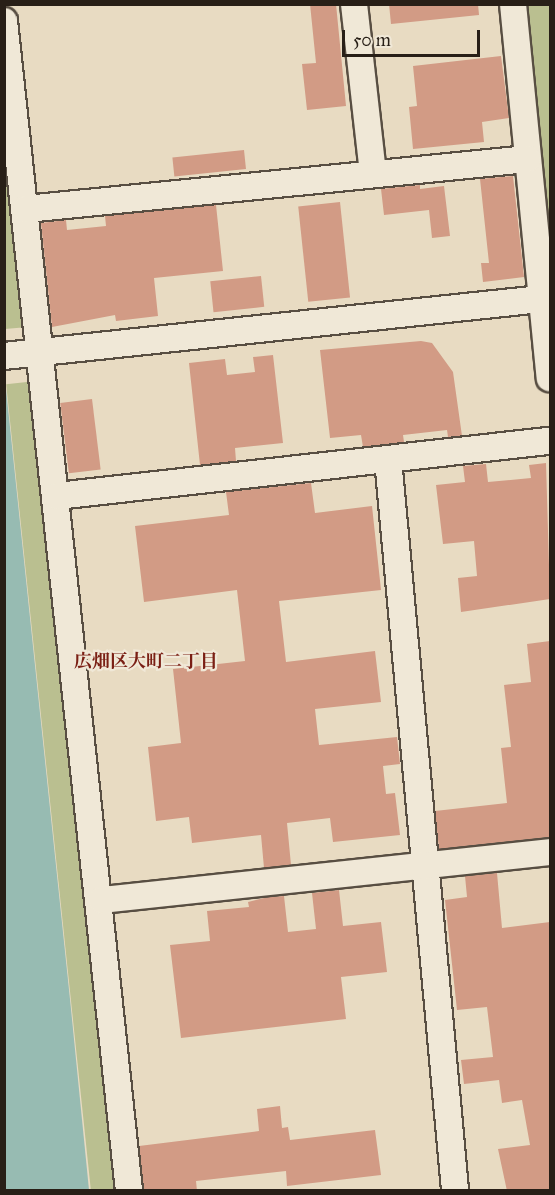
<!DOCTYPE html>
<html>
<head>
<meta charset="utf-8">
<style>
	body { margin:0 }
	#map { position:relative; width:555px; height:1195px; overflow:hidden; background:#e8dbc2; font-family:"IM FELL Great Primer","Noto Serif JP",serif }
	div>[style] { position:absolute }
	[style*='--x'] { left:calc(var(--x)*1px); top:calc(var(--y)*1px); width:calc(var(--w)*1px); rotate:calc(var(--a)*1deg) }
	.green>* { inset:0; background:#babf90; transform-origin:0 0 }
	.water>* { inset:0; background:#97bbb2 }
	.building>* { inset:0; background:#d29b85; transform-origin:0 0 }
	.roads { filter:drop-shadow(2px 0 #584e42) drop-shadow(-2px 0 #584e42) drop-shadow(0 2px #584e42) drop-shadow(0 -2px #584e42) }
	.minor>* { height:26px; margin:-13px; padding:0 13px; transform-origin:13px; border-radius:13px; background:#f0e8d7 }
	span { translate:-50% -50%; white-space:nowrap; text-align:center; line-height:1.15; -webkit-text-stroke:4.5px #f0e8d7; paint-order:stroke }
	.neighbourhood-label { font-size:18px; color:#7a1f14; font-weight:700 }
	.frame { position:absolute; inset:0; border:6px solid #281f17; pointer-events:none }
	.scale { position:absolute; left:342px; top:30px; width:138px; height:27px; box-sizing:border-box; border:3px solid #281f17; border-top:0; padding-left:8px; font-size:18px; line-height:21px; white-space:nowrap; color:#281f17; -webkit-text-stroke:4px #f0e8d7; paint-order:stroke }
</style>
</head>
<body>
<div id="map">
	<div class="green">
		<i style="clip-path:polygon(523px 5px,550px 5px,550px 271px)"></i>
		<i style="clip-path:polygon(4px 92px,28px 327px,5px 329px,4px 329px)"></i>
		<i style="left:36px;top:381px;width:813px;height:30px;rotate:84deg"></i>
	</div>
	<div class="water">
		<i style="clip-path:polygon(4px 370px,70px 999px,89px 1190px,5px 1190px)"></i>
	</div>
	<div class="building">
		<i style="clip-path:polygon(310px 4px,336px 4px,346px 106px,307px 110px,302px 64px,316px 63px)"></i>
		<i style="clip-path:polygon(389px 4px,478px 4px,479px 15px,391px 24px)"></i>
		<i style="clip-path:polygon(501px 56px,509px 118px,482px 122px,484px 142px,413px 149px,409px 107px,417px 106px,413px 66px)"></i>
		<i style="left:244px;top:150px;width:19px;height:72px;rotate:84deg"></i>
		<i style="clip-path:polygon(513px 176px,524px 277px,483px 282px,481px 263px,489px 263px,480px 179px)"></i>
		<i style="clip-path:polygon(420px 185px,420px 189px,444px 186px,450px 236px,432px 238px,429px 210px,384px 215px,381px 189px)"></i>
		<i style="left:340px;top:202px;width:96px;height:42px;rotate:84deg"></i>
		<i style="clip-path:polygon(216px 205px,223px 271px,154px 278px,158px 316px,116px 321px,115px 315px,52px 327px,41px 223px,66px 220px,67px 230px,106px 226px,105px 216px)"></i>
		<i style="left:261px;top:276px;width:31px;height:51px;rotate:84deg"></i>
		<i style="clip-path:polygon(421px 341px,432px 343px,453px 372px,462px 436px,448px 437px,447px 430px,403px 435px,404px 442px,363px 447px,361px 435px,330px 438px,320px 350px)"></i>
		<i style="clip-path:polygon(273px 355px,283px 443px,235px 448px,236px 461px,200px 465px,189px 363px,225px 359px,227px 375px,255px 372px,253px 357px)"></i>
		<i style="left:92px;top:399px;width:71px;height:32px;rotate:83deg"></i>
		<i style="clip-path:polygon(546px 463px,550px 599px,461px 612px,458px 578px,477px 576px,474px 541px,443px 544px,436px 485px,465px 482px,463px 466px,486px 464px,488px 482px,531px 478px,529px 465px)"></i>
		<i style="clip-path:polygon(311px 483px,315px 513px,372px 506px,381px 590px,279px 601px,286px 662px,375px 651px,381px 702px,315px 709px,319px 745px,397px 737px,400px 764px,383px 766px,386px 794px,395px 793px,400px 835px,333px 842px,330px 818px,287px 823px,291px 865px,264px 868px,261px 835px,192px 843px,189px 817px,156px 821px,148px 747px,181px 743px,173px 669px,245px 661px,237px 590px,144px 602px,135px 526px,229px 515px,226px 492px)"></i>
		<i style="clip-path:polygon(550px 641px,550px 837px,439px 849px,435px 811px,507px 803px,501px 748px,511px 747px,504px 685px,531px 682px,527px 644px)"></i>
		<i style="clip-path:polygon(497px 873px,502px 928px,550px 922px,550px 1191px,507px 1191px,498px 1149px,530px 1145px,522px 1100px,502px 1103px,499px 1080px,464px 1084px,461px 1060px,493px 1057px,487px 1007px,457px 1010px,445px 900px,467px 897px,465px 876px)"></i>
		<i style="clip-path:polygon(339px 890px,343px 926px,381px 922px,387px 972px,341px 977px,346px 1019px,181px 1038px,170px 945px,210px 941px,207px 911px,249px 907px,248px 902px,268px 897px,284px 896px,288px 932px,316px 929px,312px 893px)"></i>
		<i style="clip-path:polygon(280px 1106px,282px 1128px,288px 1127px,290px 1140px,375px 1130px,381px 1175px,287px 1186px,286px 1171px,196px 1181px,197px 1191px,144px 1191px,139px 1146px,259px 1131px,257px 1109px)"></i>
	</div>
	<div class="roads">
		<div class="minor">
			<i style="--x:354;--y:4;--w:170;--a:83.6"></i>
			<i style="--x:513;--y:4;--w:376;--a:84.4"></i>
			<i style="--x:4;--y:21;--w:1176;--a:83.9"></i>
			<i style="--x:26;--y:209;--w:504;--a:-5.69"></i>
			<i style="--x:4;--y:356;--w:549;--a:-6.06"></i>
			<i style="--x:388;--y:459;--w:734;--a:84.76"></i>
			<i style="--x:57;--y:496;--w:496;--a:-6.4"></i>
			<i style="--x:102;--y:900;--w:451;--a:-6.1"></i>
		</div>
	</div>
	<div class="neighbourhood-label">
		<span style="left:146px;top:661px">広畑区大町二丁目</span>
	</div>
	<div class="frame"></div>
	<div class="scale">50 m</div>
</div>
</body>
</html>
